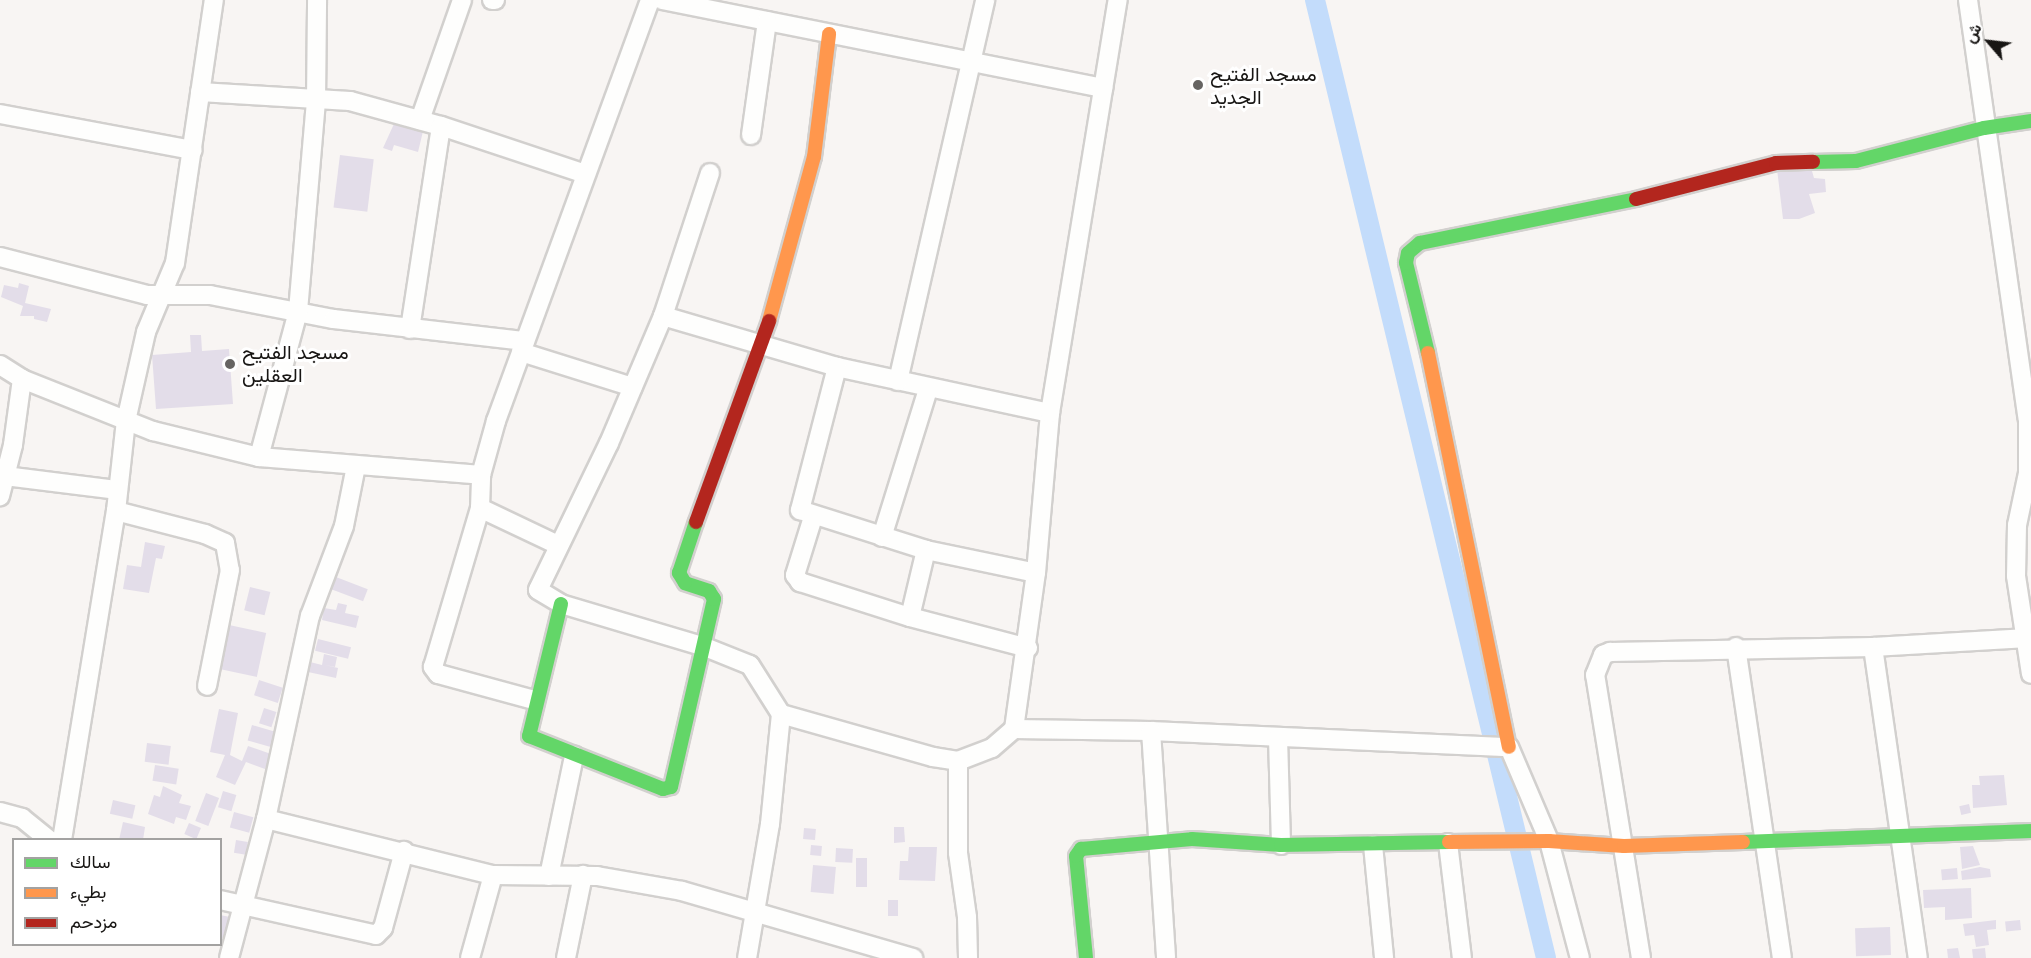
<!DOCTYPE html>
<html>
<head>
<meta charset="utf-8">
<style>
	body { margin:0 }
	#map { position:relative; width:2031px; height:958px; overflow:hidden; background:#f8f5f3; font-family:Poppins,Vazirmatn,sans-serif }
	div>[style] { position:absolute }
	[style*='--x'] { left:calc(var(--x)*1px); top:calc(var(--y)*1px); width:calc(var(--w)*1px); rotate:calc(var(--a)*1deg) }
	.canal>* { height:20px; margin:-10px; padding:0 10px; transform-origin:10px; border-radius:10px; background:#c3dcfb }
	.building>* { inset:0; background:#e3dde9; transform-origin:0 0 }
	.roads { filter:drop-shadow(2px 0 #d2d0ce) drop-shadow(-2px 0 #d2d0ce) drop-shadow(0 2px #d2d0ce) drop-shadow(0 -2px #d2d0ce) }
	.street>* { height:18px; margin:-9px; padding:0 9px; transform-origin:9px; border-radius:9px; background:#fefefd }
	.fast>* { height:14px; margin:-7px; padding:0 7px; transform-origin:7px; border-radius:7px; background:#63d668 }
	.slow>* { height:14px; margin:-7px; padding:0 7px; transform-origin:7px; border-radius:7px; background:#ff974d }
	.jam>* { height:14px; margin:-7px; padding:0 7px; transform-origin:7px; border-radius:7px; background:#b3261e }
	.dots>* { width:16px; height:16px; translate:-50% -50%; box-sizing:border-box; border:3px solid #fff; border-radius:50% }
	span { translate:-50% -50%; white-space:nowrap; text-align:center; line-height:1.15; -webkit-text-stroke:6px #fff; paint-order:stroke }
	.poi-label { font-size:20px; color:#181614 }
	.left { translate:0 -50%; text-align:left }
	.legend { position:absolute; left:12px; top:838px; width:210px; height:108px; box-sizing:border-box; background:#fff; border:2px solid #a3a2a1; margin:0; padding:8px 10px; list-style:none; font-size:18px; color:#181614 }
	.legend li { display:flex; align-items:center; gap:12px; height:30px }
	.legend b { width:30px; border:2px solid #a3a2a1 }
	.north { position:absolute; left:1959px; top:12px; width:60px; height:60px; -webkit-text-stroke:4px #fff; paint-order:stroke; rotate:298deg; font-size:16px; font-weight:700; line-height:24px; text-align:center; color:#181614 }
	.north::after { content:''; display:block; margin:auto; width:21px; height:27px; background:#181614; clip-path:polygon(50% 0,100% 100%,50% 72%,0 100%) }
</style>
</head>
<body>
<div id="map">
	<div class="canal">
		<i style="--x:1315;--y:0;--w:985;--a:76.44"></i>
	</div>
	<div class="building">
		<i style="clip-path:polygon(398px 115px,425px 123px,418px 152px,394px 145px,392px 151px,383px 148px)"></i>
		<i style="left:340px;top:155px;width:34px;height:53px;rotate:7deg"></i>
		<i style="clip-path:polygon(1810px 164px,1814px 178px,1825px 179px,1826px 192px,1809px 194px,1815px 213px,1799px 219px,1783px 219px,1777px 169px)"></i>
		<i style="clip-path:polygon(19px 283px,29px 286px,25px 303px,51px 309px,47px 322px,34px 319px,34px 316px,20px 316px,23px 306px,1px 297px,4px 285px,18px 288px)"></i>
		<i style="clip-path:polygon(190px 335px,201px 335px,202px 351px,229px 349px,233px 404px,156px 409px,152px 355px,191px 352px)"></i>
		<i style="clip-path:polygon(145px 542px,165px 546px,162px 559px,156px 558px,149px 593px,123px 589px,127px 565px,141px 567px)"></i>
		<i style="left:336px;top:577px;width:34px;height:13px;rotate:21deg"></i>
		<i style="left:250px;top:587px;width:21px;height:24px;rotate:14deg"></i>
		<i style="clip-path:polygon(338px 603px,347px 605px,345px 613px,359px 616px,356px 628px,322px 620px,324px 608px,336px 610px)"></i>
		<i style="left:229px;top:625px;width:38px;height:45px;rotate:12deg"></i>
		<i style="left:318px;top:639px;width:34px;height:12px;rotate:14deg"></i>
		<i style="clip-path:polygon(324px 654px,337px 657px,335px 667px,325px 665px,338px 668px,336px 678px,308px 672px,310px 662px,322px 665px)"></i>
		<i style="left:259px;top:680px;width:25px;height:16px;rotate:18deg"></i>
		<i style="left:264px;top:708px;width:13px;height:16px;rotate:18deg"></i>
		<i style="clip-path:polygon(219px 709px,238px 713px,230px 755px,242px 761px,248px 746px,271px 754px,265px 769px,246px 762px,235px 785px,216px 777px,225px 755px,210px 752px)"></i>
		<i style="left:252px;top:725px;width:25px;height:16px;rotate:16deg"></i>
		<i style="left:147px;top:743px;width:24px;height:19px;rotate:7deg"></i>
		<i style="left:155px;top:765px;width:24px;height:16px;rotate:9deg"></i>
		<i style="clip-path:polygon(2004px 775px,2007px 805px,1973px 808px,1972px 785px,1980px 785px,1979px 776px)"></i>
		<i style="clip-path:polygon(163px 786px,182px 795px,179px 803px,191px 806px,186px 820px,176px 817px,174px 824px,148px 814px,154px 795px,160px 797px)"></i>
		<i style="left:223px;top:791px;width:14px;height:17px;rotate:17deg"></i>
		<i style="left:206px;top:793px;width:14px;height:30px;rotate:21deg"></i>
		<i style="left:113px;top:800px;width:23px;height:14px;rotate:13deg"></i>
		<i style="left:1969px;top:804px;width:9px;height:10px;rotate:77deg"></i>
		<i style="left:234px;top:812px;width:20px;height:16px;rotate:15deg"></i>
		<i style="clip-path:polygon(123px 822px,145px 827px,143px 840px,119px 840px)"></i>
		<i style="left:189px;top:823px;width:13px;height:12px;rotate:23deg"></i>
		<i style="clip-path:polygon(894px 827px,904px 827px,905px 842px,894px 843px)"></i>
		<i style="left:804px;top:828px;width:12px;height:11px;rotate:5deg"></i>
		<i style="left:236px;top:840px;width:12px;height:13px;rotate:9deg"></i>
		<i style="left:811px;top:845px;width:11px;height:10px;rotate:5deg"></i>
		<i style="clip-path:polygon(1973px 846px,1980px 865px,1962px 869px,1960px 847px)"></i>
		<i style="clip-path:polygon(909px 847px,937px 847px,935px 881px,899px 880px,900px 861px,908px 861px)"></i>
		<i style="left:836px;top:848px;width:17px;height:14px;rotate:3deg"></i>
		<i style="left:856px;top:858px;width:11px;height:29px"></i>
		<i style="left:813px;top:865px;width:23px;height:27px;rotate:5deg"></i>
		<i style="clip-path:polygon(1980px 867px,1990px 869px,1991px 877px,1962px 880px,1961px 871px)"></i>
		<i style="left:1957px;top:868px;width:11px;height:16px;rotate:85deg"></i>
		<i style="clip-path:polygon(1971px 888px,1972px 918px,1945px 920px,1945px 907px,1924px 908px,1923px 890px)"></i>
		<i style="left:888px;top:900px;width:10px;height:16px"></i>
		<i style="clip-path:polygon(220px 915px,230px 917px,226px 939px,220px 937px)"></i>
		<i style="clip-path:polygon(1996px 920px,1996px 929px,1987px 930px,1989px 945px,1976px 947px,1974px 935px,1965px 936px,1963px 924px)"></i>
		<i style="left:2020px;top:920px;width:10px;height:15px;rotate:84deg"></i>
		<i style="left:1890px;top:927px;width:28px;height:35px;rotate:88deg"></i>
		<i style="clip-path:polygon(1958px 948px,1960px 958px,1948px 958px,1947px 949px)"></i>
		<i style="left:1985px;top:948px;width:10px;height:13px;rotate:84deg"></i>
	</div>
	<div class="roads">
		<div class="street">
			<i style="--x:492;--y:0;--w:3;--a:0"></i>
			<i style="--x:662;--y:0;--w:450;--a:11.3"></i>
			<i style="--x:1968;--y:0;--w:423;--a:81.9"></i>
			<i style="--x:2028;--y:419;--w:54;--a:90"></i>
			<i style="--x:2028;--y:473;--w:53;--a:101.9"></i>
			<i style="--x:2017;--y:525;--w:51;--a:91.1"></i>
			<i style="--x:2016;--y:576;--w:99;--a:81.3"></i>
			<i style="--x:200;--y:92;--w:150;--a:3.4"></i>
			<i style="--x:350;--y:101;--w:94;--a:15.4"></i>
			<i style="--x:441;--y:126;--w:152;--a:18.4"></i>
			<i style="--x:0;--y:114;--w:196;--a:10.6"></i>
			<i style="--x:420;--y:120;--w:127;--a:-70.7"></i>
			<i style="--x:751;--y:135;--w:115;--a:-82"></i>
			<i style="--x:710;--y:173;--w:151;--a:108.2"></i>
			<i style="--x:663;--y:316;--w:138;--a:113"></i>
			<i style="--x:609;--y:443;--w:163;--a:115.8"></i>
			<i style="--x:538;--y:590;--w:27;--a:31"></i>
			<i style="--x:561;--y:604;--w:150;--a:16.6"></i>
			<i style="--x:705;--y:647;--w:48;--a:21.8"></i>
			<i style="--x:750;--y:665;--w:58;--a:57.7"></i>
			<i style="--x:781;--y:714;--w:111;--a:95.7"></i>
			<i style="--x:770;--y:824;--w:136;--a:99.7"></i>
			<i style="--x:0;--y:257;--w:152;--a:14.5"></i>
			<i style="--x:147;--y:295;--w:63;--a:0"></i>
			<i style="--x:210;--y:295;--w:126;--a:11"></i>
			<i style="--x:334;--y:319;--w:192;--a:6.6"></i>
			<i style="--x:663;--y:316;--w:181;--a:16.3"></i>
			<i style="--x:837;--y:367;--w:218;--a:12.2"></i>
			<i style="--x:410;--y:329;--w:205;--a:-81.3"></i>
			<i style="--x:521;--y:352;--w:117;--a:17.4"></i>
			<i style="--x:0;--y:365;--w:26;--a:32"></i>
			<i style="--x:22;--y:379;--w:67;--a:97.8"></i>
			<i style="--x:13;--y:445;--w:53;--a:104.3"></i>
			<i style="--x:837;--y:367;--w:148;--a:104.5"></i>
			<i style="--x:800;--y:510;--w:132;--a:17.6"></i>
			<i style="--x:926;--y:550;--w:112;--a:11.8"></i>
			<i style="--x:22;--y:379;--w:141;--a:21.7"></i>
			<i style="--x:153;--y:431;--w:109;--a:13.8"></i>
			<i style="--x:259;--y:457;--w:223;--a:4.6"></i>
			<i style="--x:898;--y:381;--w:391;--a:-77.1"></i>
			<i style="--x:259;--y:457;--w:151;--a:-75"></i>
			<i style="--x:298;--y:311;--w:210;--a:-85.1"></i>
			<i style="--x:316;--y:102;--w:102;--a:-89.4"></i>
			<i style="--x:5;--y:476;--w:114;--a:7.1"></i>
			<i style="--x:480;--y:508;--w:86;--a:25.4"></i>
			<i style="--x:116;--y:511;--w:92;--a:14.5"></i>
			<i style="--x:205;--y:534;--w:22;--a:24"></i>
			<i style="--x:225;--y:543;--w:27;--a:80"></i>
			<i style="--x:230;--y:570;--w:118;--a:101.2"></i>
			<i style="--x:813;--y:517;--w:61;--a:107.2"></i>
			<i style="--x:795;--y:575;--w:9;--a:54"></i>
			<i style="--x:800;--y:582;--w:115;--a:17.7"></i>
			<i style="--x:910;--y:617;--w:122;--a:14.7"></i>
			<i style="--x:882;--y:537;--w:155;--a:-72.7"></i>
			<i style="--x:910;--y:617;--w:69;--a:-76.6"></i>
			<i style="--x:1736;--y:647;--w:314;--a:81.6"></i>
			<i style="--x:1873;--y:647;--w:314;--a:81.8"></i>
			<i style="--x:534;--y:700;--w:99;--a:-164.8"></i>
			<i style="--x:438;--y:674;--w:9;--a:-126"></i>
			<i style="--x:433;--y:667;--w:166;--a:-73.5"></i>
			<i style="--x:480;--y:508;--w:33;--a:-88"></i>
			<i style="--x:481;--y:475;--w:56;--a:-74.5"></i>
			<i style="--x:496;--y:421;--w:448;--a:-69.9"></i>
			<i style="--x:781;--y:714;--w:158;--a:15.8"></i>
			<i style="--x:933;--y:757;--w:25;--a:9"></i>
			<i style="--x:958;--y:761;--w:36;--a:-21"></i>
			<i style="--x:992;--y:748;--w:29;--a:-41"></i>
			<i style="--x:1014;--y:729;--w:158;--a:-82"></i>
			<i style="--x:1036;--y:573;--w:161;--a:-85"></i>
			<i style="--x:1050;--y:413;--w:419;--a:-80.7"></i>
			<i style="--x:1014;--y:729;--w:137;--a:0.8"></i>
			<i style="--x:1151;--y:731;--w:358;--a:2.6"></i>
			<i style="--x:1509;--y:747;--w:102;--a:66.9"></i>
			<i style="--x:1549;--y:841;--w:121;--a:75.2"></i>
			<i style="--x:1151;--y:731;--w:227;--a:86.2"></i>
			<i style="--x:1278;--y:737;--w:108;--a:88.4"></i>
			<i style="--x:958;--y:761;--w:92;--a:90"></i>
			<i style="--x:958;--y:853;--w:65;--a:82"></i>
			<i style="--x:967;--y:917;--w:41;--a:88.6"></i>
			<i style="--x:0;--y:812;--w:23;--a:15"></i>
			<i style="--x:22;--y:818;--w:35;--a:39"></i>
			<i style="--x:266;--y:819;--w:234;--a:13.9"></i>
			<i style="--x:493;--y:875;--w:104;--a:0.6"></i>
			<i style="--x:597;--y:876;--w:86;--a:10"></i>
			<i style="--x:682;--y:891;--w:241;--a:16.2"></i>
			<i style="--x:62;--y:840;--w:333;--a:-80.7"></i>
			<i style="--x:116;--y:511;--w:91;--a:-83.7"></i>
			<i style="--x:126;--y:421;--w:91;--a:-77.3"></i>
			<i style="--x:146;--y:332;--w:75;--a:-67.2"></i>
			<i style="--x:175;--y:263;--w:266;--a:-81.6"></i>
			<i style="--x:1448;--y:843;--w:116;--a:83.1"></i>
			<i style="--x:1373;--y:845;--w:114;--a:84.4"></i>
			<i style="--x:549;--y:876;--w:123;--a:-78.2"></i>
			<i style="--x:220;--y:900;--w:160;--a:12.6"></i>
			<i style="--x:376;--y:935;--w:10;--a:-45"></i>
			<i style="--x:383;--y:928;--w:80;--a:-74.7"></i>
			<i style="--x:229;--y:958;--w:144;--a:-75.1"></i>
			<i style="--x:266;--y:819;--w:208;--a:-77.8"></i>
			<i style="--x:310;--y:616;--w:96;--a:-69.3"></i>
			<i style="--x:344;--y:526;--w:61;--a:-78.7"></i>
			<i style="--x:470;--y:958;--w:86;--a:-74.5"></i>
			<i style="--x:566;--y:958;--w:85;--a:-78.4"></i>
			<i style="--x:1641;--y:958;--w:287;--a:-99.2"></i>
			<i style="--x:1595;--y:675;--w:22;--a:-68"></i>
			<i style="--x:1603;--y:655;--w:8;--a:-23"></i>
			<i style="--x:1610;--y:652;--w:263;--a:-1.1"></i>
			<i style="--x:1873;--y:647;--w:155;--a:-3.3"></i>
		</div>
		<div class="fast">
			<i style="--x:1813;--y:162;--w:43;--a:-1.3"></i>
			<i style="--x:1856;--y:161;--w:132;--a:-14.5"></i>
			<i style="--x:1984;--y:128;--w:48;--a:-8.5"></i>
			<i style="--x:1428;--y:353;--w:93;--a:-103.7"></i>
			<i style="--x:1406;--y:263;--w:10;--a:-79"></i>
			<i style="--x:1408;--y:253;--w:16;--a:-40"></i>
			<i style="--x:1420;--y:243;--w:220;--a:-11.5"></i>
			<i style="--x:561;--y:604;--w:136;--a:103.6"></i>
			<i style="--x:529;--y:736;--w:144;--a:21.6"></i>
			<i style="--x:663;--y:789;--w:8;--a:-14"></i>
			<i style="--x:671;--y:787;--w:193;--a:-77.1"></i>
			<i style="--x:714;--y:599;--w:9;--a:-122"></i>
			<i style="--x:709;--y:591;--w:25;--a:-162"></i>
			<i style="--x:685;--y:583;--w:12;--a:-121"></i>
			<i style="--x:679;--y:573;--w:54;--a:-71.6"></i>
			<i style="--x:1743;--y:842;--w:288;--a:-2.2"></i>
			<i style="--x:1086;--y:958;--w:102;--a:-95.6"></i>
			<i style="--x:1076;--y:856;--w:9;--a:-54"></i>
			<i style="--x:1081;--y:849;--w:111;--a:-5.1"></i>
			<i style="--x:1192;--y:839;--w:89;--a:3.9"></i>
			<i style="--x:1281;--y:845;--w:168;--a:-1"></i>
		</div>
		<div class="slow">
			<i style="--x:769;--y:321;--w:170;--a:-74.7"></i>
			<i style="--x:814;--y:157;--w:124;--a:-83"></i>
			<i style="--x:1428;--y:353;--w:402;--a:78.4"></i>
			<i style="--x:1449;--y:842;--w:100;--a:-0.6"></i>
			<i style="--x:1549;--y:841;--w:75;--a:3.8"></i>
			<i style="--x:1624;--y:846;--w:119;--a:-1.9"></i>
		</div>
		<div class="jam">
			<i style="--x:1636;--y:199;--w:145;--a:-14.4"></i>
			<i style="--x:1776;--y:163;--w:37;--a:-2"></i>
			<i style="--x:696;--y:522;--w:214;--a:-70"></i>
		</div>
	</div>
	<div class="dots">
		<i style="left:1198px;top:85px;background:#666462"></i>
		<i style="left:230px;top:364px;background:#666462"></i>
	</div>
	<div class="poi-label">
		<span class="left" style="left:1210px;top:86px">مسجد الفتيح<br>الجديد</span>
		<span class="left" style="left:242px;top:364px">مسجد الفتيح<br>العقلين</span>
	</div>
	<ul class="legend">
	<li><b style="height:8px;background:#63d668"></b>سالك</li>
	<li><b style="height:8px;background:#ff974d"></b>بطيء</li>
	<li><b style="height:8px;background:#b3261e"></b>مزدحم</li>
	</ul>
	<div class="north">ش</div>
</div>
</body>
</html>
